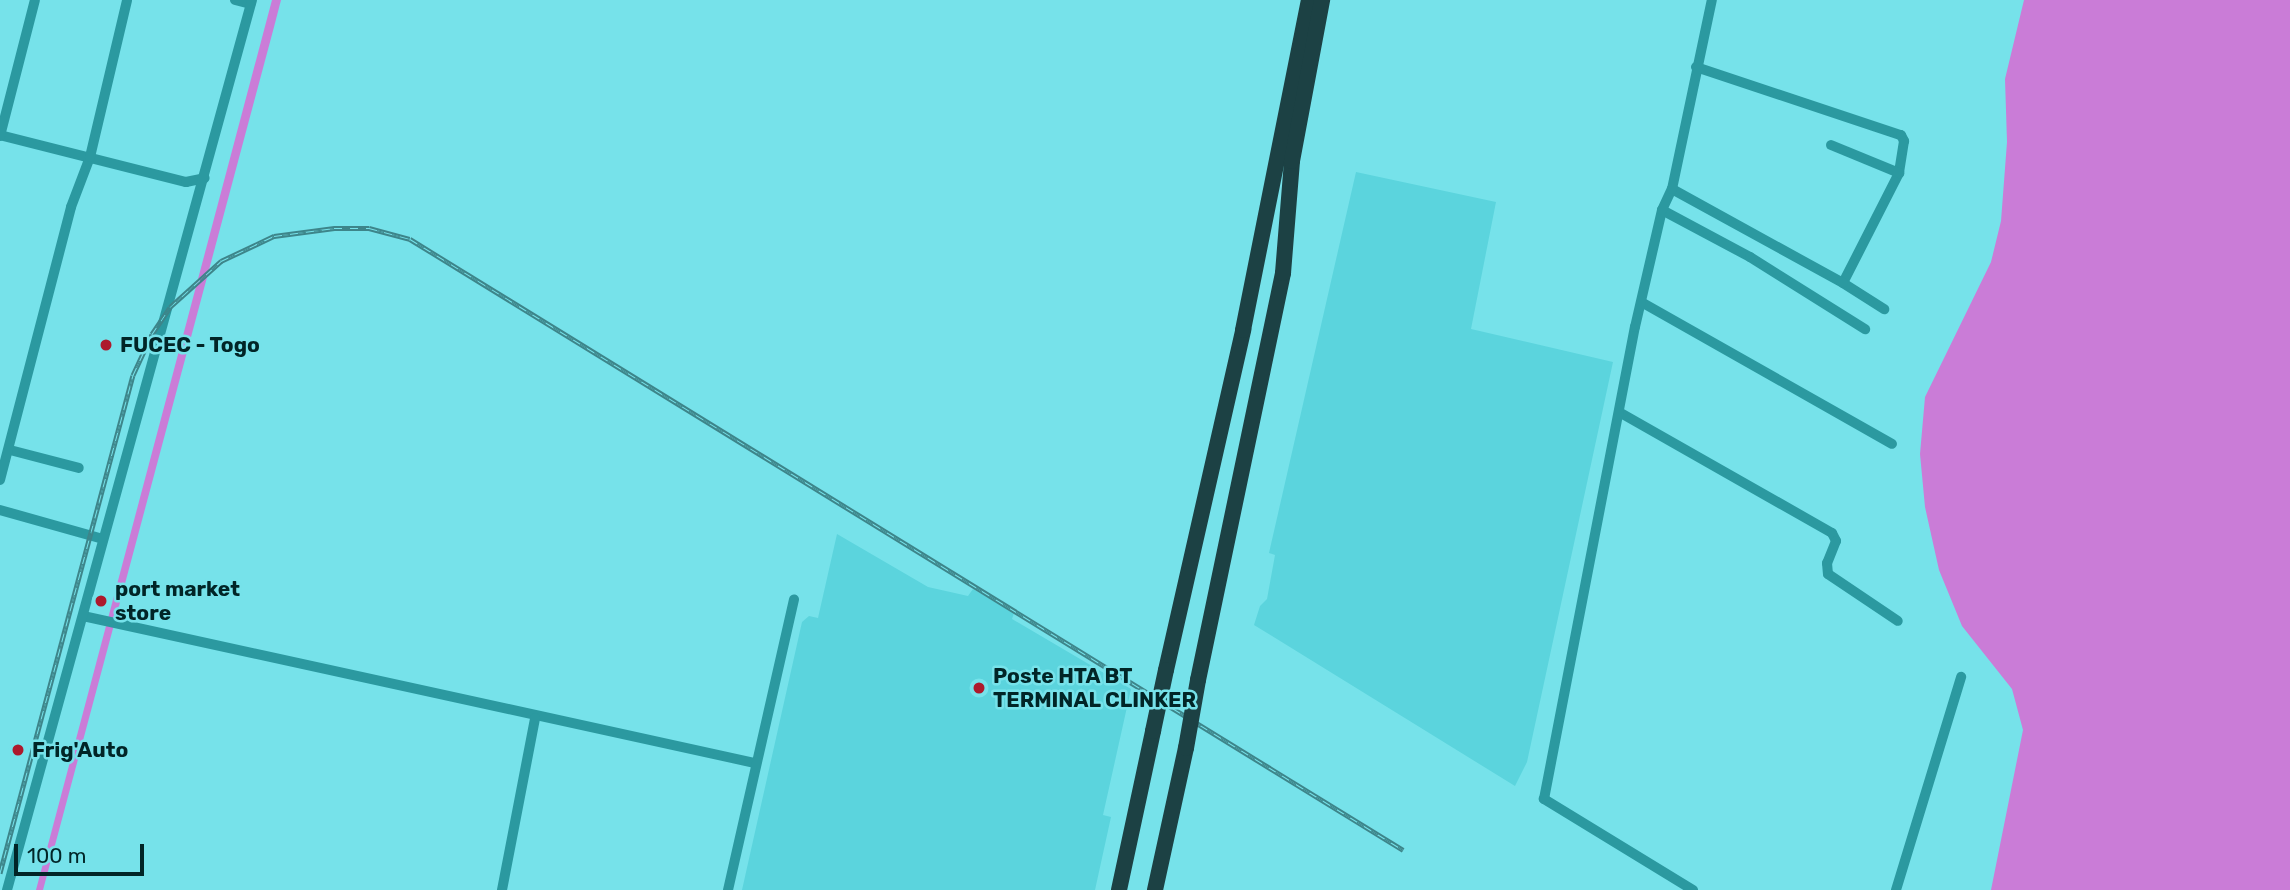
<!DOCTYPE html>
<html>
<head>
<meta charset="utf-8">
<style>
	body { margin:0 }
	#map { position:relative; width:2290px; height:890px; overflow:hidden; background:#76e2ea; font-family:Rubik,sans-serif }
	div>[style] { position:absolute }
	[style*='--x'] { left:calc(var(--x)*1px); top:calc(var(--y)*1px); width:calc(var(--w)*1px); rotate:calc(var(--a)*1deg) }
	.built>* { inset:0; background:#5bd4dd }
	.water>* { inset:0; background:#ca7cd7 }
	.minor>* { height:10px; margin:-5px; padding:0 5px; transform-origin:5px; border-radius:5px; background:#2b99a0 }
	.highway>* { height:16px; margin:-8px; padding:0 8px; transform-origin:8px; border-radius:8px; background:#1c4144 }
	.rail>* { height:5px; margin-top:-2.5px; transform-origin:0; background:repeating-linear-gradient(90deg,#76e2ea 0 8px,#3d858a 0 16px); box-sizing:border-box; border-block:2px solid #3d858a }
	.highway-bridge>* { height:16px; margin:-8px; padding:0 8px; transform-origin:8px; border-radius:8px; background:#1c4144 }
	.dots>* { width:19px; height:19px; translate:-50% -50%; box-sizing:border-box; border:4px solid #76e2ea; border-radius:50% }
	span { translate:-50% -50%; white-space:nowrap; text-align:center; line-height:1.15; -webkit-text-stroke:5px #76e2ea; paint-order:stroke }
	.poi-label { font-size:21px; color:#012527; font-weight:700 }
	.left { translate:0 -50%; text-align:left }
	.scale { position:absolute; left:14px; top:844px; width:130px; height:32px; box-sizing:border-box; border:4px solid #012527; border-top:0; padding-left:9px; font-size:21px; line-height:24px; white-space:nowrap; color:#012527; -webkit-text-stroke:5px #76e2ea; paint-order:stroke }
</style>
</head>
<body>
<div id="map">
	<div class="built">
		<i style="clip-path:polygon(1356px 172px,1496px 202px,1471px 329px,1613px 362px,1527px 762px,1515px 786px,1254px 625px,1260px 606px,1267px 599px,1275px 555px,1269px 553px)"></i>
		<i style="clip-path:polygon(837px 534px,928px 587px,968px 596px,973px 589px,1014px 613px,1012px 619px,1131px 689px,1103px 815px,1111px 817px,1095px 890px,742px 890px,802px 622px,809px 616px,818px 618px)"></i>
	</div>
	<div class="water">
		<i style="clip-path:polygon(272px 0,281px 0,274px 27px,43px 890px,36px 890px)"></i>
		<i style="clip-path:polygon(2024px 0,2290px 0,2290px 890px,1991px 890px,2023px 730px,2012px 689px,1962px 626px,1939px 570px,1925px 507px,1920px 454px,1925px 397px,1991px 262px,2001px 221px,2007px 142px,2005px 79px)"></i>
	</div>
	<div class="minor">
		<i style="--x:235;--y:0;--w:16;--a:14"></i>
		<i style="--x:1696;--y:67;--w:216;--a:18.4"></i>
		<i style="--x:1901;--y:135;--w:7;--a:63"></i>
		<i style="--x:1904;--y:141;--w:32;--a:99"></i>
		<i style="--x:1899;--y:173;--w:123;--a:117"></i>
		<i style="--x:1843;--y:283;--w:49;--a:32.4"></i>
		<i style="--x:0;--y:135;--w:192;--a:14.2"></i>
		<i style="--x:186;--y:182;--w:19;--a:-12"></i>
		<i style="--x:0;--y:136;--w:140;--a:-75.6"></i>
		<i style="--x:1831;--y:145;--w:74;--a:22.4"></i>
		<i style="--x:1672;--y:189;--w:195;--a:28.8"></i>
		<i style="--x:1662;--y:210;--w:100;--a:28.1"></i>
		<i style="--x:1750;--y:257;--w:136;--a:32.1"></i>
		<i style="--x:1643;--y:303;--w:286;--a:29.5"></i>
		<i style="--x:1619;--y:412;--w:245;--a:29.6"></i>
		<i style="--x:1832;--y:533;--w:9;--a:63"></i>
		<i style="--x:1836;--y:541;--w:24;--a:112"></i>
		<i style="--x:1827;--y:563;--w:11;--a:85"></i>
		<i style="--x:1828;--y:574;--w:84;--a:33.9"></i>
		<i style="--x:10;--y:450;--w:71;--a:14.6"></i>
		<i style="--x:0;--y:480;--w:282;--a:-75.4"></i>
		<i style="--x:71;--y:207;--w:53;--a:-69.2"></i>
		<i style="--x:90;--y:157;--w:161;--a:-76.7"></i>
		<i style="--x:0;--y:510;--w:107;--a:15.7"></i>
		<i style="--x:83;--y:616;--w:688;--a:12.34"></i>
		<i style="--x:7;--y:890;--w:923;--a:-74.61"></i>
		<i style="--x:502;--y:890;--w:175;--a:-79.1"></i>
		<i style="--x:728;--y:890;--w:298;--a:-77.2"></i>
		<i style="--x:1693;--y:890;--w:175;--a:-148.6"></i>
		<i style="--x:1544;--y:799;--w:481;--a:-79.1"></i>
		<i style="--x:1635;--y:327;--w:120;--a:-77"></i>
		<i style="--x:1662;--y:210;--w:23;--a:-65"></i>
		<i style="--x:1672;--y:189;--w:193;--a:-78.1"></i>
		<i style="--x:1896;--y:890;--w:223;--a:-73"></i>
	</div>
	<div class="highway">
		<i style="--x:1166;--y:670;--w:349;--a:-77.2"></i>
		<i style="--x:1243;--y:330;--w:337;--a:-78.7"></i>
		<i style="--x:1198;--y:680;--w:416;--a:-78.2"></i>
		<i style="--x:1283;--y:273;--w:112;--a:-85.4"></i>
		<i style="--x:1292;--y:161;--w:164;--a:-79.4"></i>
		<i style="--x:1119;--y:890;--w:163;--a:-77.9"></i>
		<i style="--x:1155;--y:890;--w:145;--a:-77.7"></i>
	</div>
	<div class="rail">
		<i style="--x:0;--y:873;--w:515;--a:-75.05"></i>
		<i style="--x:133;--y:375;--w:45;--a:-65.1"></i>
		<i style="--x:152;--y:334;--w:32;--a:-56"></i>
		<i style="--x:170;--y:307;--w:69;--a:-42"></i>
		<i style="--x:221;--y:261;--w:59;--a:-25.3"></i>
		<i style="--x:274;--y:236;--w:61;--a:-7.6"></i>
		<i style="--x:334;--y:228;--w:35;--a:0"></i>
		<i style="--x:369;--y:228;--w:42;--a:15"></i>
		<i style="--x:410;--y:239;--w:1166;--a:31.6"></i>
	</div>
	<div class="highway-bridge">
		<i style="--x:1153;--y:731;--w:62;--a:-78"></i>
		<i style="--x:1186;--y:748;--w:69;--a:-80"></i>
	</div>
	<div class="dots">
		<i style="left:106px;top:345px;background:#ad192c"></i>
		<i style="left:101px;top:601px;background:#ad192c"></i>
		<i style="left:979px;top:688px;background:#ad192c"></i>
		<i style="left:18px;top:750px;background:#ad192c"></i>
	</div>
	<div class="poi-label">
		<span class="left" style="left:120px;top:345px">FUCEC - Togo</span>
		<span class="left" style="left:115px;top:601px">port market<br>store</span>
		<span class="left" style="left:993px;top:688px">Poste HTA BT<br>TERMINAL CLINKER</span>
		<span class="left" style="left:32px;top:750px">Frig'Auto</span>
	</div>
	<div class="scale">100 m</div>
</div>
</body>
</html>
